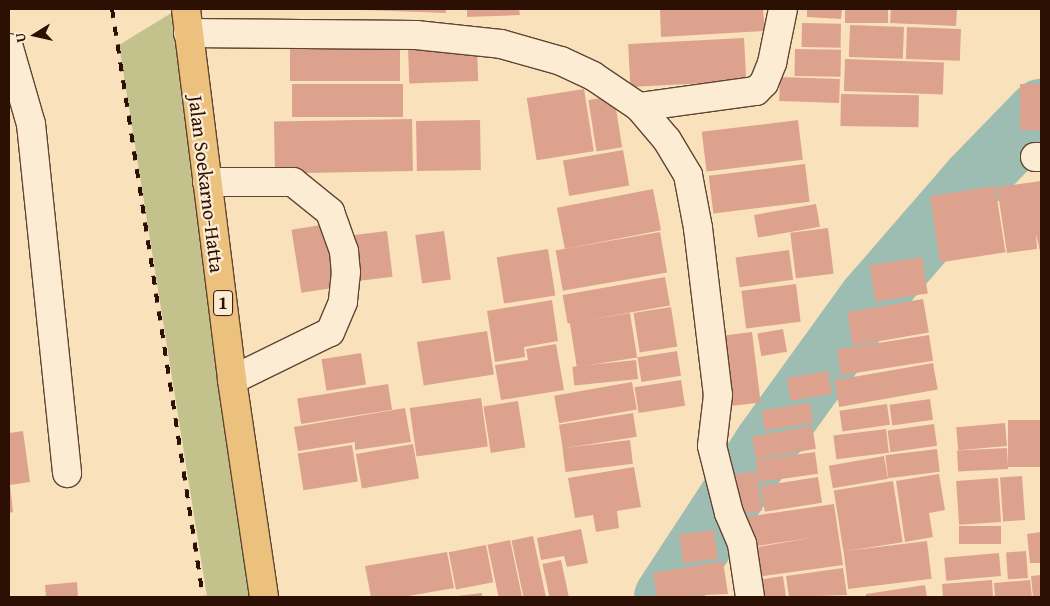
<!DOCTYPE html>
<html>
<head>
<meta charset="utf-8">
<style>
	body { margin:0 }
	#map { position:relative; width:1050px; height:606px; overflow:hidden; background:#f9e2bb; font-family:"Gentium Book Plus",serif }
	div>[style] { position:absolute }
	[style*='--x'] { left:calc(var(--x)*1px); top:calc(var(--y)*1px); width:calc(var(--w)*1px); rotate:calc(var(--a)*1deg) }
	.green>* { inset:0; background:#c3c28c }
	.river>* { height:64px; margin:-32px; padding:0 32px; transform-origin:32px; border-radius:32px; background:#9ebdb2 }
	.building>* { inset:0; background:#dda28d; transform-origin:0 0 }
	.roads { filter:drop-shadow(1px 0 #604432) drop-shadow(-1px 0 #604432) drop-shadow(0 1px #604432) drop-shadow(0 -1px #604432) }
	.minor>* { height:28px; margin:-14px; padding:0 14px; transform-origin:14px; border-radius:14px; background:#fbecd3 }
	.highway>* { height:28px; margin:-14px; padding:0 14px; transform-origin:14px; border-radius:14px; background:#ecc17e }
	.rail>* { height:4px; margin-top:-2px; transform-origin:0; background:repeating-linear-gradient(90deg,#2d1004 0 9px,transparent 0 18px) }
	span { translate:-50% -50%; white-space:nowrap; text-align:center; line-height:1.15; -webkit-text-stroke:4.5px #fbecd3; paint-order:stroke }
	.shield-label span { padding:1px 4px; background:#fbecd3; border:1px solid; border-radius:4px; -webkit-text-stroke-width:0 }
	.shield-label { font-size:19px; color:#2d1004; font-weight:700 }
	.street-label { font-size:20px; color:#2d1004 }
	.frame { position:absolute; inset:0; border:10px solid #2d1004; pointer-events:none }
	.north { position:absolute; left:10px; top:10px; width:50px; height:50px; -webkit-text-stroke:4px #fbecd3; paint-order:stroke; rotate:260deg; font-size:14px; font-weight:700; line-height:20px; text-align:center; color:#2d1004 }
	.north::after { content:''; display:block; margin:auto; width:18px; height:22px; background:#2d1004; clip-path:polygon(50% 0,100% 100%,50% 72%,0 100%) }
</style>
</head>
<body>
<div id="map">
	<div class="green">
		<i style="clip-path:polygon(178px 9px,256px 597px,207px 597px,119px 45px)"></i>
	</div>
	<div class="river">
		<i style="--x:666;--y:597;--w:183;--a:-56.8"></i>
		<i style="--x:766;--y:444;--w:178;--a:-54.2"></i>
		<i style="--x:870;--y:300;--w:157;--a:-49.1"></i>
		<i style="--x:973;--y:181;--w:98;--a:-45.8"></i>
	</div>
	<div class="building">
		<i style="clip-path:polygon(363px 9px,446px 9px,446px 13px,363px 10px)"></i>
		<i style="clip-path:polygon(467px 9px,519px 9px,520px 15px,467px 17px)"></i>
		<i style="clip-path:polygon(660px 9px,763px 9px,765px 31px,661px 37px)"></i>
		<i style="clip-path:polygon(807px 9px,842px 9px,841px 19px,807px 17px)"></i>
		<i style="left:845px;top:9px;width:43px;height:14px"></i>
		<i style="clip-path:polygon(891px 9px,957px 9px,956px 26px,890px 23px)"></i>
		<i style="left:802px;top:23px;width:39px;height:24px;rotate:1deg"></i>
		<i style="left:850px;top:25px;width:54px;height:32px;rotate:2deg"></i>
		<i style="left:907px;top:27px;width:54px;height:32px;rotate:2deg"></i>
		<i style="left:744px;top:38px;width:43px;height:116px;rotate:87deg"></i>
		<i style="left:400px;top:40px;width:41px;height:110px;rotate:90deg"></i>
		<i style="left:477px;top:46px;width:35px;height:69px;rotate:88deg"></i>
		<i style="left:795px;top:49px;width:46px;height:27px;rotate:1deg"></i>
		<i style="left:845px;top:59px;width:99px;height:32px;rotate:2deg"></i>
		<i style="left:780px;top:77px;width:60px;height:24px;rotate:2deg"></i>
		<i style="left:403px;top:84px;width:33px;height:111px;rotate:90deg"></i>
		<i style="left:1041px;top:84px;width:46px;height:21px;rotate:90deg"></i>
		<i style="left:584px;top:89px;width:63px;height:58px;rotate:81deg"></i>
		<i style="left:841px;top:94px;width:78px;height:32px;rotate:1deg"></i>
		<i style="left:614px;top:96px;width:52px;height:26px;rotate:81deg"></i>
		<i style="left:412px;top:119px;width:52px;height:138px;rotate:89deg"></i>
		<i style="left:480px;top:120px;width:50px;height:64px;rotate:89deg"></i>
		<i style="left:798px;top:120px;width:40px;height:97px;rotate:83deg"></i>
		<i style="left:623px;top:150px;width:36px;height:61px;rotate:80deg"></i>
		<i style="left:805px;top:164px;width:38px;height:97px;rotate:83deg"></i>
		<i style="clip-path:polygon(1041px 181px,1041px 256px,1036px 234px,1037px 249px,1007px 253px,997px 187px)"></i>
		<i style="left:995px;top:186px;width:67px;height:66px;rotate:81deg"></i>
		<i style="left:653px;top:189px;width:42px;height:98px;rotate:79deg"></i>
		<i style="left:816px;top:204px;width:23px;height:63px;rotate:80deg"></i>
		<i style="left:327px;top:224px;width:64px;height:36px;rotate:81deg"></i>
		<i style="left:828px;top:228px;width:46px;height:38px;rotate:83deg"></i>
		<i style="left:387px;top:231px;width:46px;height:37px;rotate:83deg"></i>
		<i style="left:444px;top:231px;width:49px;height:29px;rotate:82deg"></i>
		<i style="left:660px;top:232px;width:41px;height:106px;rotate:80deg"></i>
		<i style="left:548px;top:249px;width:47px;height:52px;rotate:81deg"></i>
		<i style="left:789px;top:250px;width:30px;height:54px;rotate:82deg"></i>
		<i style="left:922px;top:257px;width:37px;height:53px;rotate:81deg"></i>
		<i style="left:665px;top:277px;width:29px;height:104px;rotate:80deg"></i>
		<i style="left:796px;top:284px;width:38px;height:55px;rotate:83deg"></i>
		<i style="left:923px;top:299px;width:34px;height:77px;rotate:80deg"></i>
		<i style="clip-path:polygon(552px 300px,558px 341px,524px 347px,525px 357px,495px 362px,487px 311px)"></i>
		<i style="left:671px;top:307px;width:40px;height:38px;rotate:81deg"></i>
		<i style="left:630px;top:313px;width:45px;height:61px;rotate:81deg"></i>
		<i style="left:783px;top:329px;width:23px;height:26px;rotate:80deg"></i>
		<i style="left:487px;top:331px;width:44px;height:71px;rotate:81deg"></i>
		<i style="left:752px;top:332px;width:71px;height:32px;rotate:83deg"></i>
		<i style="left:929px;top:335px;width:26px;height:93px;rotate:81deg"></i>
		<i style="clip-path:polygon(556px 344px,564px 390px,501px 400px,495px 365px,528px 360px,526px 349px)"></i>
		<i style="left:677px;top:351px;width:25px;height:40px;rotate:81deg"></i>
		<i style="left:361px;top:353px;width:32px;height:40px;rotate:81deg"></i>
		<i style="left:636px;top:360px;width:19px;height:64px;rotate:84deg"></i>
		<i style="left:933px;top:363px;width:27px;height:100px;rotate:80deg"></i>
		<i style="left:828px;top:371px;width:23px;height:42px;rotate:80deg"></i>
		<i style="left:681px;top:380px;width:26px;height:47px;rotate:81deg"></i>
		<i style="left:632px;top:382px;width:28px;height:79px;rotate:80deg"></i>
		<i style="left:388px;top:384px;width:26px;height:92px;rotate:81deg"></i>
		<i style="left:481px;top:398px;width:49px;height:72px;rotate:82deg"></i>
		<i style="left:930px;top:399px;width:21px;height:41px;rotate:82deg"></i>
		<i style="left:518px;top:401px;width:47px;height:35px;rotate:81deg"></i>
		<i style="left:810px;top:403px;width:20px;height:49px;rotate:81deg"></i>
		<i style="left:887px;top:404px;width:21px;height:48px;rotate:82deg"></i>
		<i style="clip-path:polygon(405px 408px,411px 442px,355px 450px,355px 442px,298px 451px,294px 427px)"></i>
		<i style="left:633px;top:413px;width:24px;height:75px;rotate:81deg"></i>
		<i style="left:1041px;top:420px;width:47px;height:33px;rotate:90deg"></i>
		<i style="left:1005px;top:423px;width:23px;height:49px;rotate:85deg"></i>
		<i style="left:934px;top:424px;width:22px;height:47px;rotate:82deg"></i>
		<i style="left:812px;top:426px;width:23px;height:61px;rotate:80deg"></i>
		<i style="left:886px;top:429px;width:24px;height:53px;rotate:83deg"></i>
		<i style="clip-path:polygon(23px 431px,30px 482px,10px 485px,13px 512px,9px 513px,9px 433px)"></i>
		<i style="left:630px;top:440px;width:24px;height:68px;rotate:83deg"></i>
		<i style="left:413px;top:444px;width:35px;height:58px;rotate:80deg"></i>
		<i style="left:352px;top:445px;width:37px;height:55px;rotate:81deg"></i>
		<i style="left:1007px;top:448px;width:21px;height:50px;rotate:87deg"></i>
		<i style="left:937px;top:449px;width:23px;height:52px;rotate:83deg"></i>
		<i style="left:815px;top:452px;width:22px;height:60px;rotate:82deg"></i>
		<i style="left:884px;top:456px;width:23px;height:56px;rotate:80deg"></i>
		<i style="clip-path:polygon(634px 467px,641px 507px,617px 511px,619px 528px,596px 532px,593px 515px,575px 518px,568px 478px)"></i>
		<i style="left:756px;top:471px;width:40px;height:27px;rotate:81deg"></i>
		<i style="clip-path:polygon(939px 474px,945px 510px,929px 513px,933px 537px,905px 542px,896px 481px)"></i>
		<i style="left:1022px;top:476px;width:44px;height:22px;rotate:86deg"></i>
		<i style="left:818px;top:477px;width:26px;height:58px;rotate:81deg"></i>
		<i style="left:998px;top:478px;width:44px;height:42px;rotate:86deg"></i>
		<i style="left:893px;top:481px;width:62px;height:60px;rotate:81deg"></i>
		<i style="clip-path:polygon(834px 504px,843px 565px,750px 578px,746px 549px,816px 537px,744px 548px,739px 518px)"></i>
		<i style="left:1001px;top:526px;width:18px;height:42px;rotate:90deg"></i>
		<i style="clip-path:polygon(581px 529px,588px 563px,567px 567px,564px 556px,541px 560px,537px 538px)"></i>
		<i style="left:714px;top:530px;width:29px;height:35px;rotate:82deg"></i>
		<i style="clip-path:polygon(1041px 532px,1041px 563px,1030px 563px,1027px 534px)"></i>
		<i style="left:533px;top:536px;width:62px;height:22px;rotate:78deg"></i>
		<i style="left:510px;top:540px;width:58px;height:23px;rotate:78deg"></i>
		<i style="left:927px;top:541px;width:38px;height:84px;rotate:83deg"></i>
		<i style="left:486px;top:545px;width:38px;height:38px;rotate:79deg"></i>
		<i style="left:1026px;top:551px;width:27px;height:20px;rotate:86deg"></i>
		<i style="clip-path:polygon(447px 552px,454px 588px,403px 597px,371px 597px,365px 566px)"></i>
		<i style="left:999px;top:553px;width:23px;height:55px;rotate:85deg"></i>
		<i style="left:561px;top:560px;width:38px;height:19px;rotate:78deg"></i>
		<i style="clip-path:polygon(723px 561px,728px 594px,657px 597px,653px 573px)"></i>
		<i style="clip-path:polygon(843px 568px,847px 595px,789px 597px,786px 576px)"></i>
		<i style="clip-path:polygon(1041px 575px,1041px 597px,1033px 597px,1031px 576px)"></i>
		<i style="clip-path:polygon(783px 576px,786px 597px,752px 597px,750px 581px)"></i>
		<i style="clip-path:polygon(992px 580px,993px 597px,943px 597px,942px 584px)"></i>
		<i style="clip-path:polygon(1030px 580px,1032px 597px,995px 597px,994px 583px)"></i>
		<i style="clip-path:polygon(77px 582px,78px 597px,46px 597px,45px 585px)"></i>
		<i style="clip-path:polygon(925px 585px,927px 597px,866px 597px,866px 594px)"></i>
		<i style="clip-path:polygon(482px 593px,482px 597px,457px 597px,457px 596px)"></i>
	</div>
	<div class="roads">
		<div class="minor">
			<i style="--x:188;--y:33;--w:228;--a:0.5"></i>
			<i style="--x:416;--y:35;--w:85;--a:6"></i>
			<i style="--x:501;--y:44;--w:62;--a:15.8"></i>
			<i style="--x:561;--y:61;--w:35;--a:25"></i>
			<i style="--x:593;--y:76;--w:55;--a:34"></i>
			<i style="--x:639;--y:107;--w:43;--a:49.7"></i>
			<i style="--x:667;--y:140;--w:41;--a:59"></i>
			<i style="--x:688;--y:175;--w:54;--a:79.3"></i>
			<i style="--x:698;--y:228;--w:168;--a:83.2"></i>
			<i style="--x:718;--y:395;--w:51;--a:96.7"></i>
			<i style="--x:712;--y:446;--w:69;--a:75.8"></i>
			<i style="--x:729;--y:513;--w:34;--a:67"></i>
			<i style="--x:742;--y:544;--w:54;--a:81.4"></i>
			<i style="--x:9;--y:48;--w:79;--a:73.9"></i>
			<i style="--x:31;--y:124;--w:351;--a:84.1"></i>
			<i style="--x:639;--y:107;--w:118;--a:-7.8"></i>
			<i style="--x:756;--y:91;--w:11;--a:-45"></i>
			<i style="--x:764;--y:83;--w:22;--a:-68"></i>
			<i style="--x:772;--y:63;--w:55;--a:-78.5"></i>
			<i style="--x:1035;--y:157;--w:6;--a:0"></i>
			<i style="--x:207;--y:182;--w:86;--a:0"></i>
			<i style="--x:293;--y:182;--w:48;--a:39"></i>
			<i style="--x:330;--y:212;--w:41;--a:70.3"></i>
			<i style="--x:344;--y:251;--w:21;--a:85"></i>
			<i style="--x:346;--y:272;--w:30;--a:96"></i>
			<i style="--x:343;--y:302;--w:33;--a:113"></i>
			<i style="--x:330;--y:332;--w:109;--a:153.9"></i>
		</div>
		<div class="highway">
			<i style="--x:186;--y:9;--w:374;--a:82.9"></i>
			<i style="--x:232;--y:380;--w:219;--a:81.6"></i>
		</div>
	</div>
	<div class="rail">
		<i style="--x:112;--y:9;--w:595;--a:81.2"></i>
	</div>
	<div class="shield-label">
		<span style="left:223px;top:303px">1</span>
	</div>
	<div class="street-label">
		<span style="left:207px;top:184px;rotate:83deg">Jalan Soekarno-Hatta</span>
	</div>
	<div class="frame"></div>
	<div class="north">U</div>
</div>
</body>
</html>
